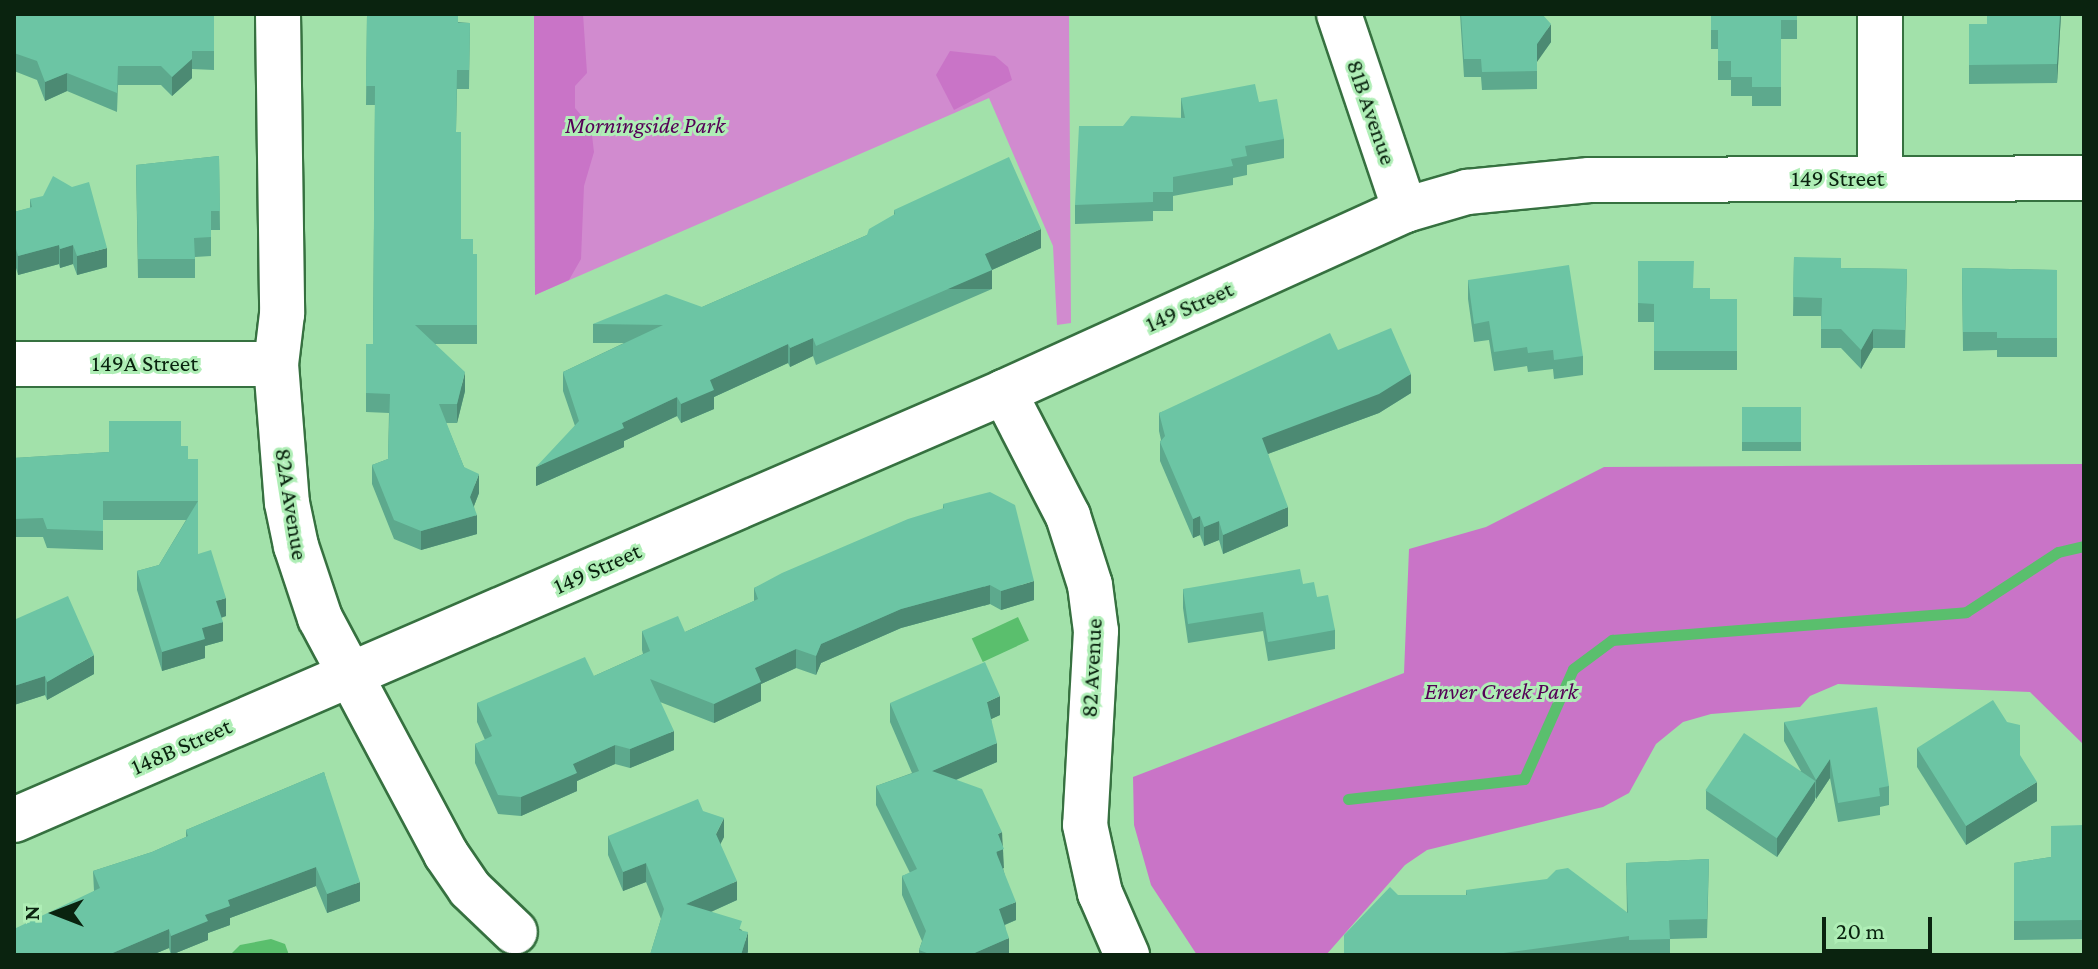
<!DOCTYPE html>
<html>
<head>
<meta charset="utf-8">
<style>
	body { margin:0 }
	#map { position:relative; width:2098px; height:969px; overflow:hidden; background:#a2e1aa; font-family:"Crimson Pro",serif }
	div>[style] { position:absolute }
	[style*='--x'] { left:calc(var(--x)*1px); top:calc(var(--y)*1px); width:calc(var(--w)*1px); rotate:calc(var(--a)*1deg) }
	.green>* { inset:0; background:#d18bcf }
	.forest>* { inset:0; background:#c974c7 }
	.water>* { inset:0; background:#5abf6d; transform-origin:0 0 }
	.stream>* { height:11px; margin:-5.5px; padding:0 5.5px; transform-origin:5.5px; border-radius:5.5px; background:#5abf6d }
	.roads { filter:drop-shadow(2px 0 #367140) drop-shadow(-2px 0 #367140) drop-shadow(0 2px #367140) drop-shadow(0 -2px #367140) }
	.minor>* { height:44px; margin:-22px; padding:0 22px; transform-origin:22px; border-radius:22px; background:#fff }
	.wall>* { inset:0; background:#5da98d; transform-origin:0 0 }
	.shaded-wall>* { inset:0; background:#4c8a73; transform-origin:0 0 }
	.building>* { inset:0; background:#6cc5a4; transform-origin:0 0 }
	span { translate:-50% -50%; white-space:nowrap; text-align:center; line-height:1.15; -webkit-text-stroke:6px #afeeb6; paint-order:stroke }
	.street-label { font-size:24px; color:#0a230f }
	.park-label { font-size:24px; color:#550056; font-style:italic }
	.frame { position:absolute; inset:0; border:16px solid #0a230f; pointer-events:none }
	.north { position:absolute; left:16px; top:873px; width:80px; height:80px; -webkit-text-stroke:6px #afeeb6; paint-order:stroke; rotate:270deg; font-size:22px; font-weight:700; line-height:32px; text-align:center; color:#0a230f }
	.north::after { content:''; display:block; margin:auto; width:28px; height:36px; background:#0a230f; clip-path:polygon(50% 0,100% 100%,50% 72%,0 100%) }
	.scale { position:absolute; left:1822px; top:917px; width:110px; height:36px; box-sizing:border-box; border:4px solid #0a230f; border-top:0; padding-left:10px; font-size:24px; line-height:28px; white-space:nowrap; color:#0a230f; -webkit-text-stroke:6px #afeeb6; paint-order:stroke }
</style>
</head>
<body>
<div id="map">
	<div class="green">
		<i style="clip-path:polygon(534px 14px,1069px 14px,1071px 323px,1057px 325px,1053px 246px,989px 98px,535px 295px)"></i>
	</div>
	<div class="forest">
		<i style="clip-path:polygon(534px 14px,583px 14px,587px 73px,575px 86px,575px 108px,591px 127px,594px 152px,584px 186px,581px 259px,569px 280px,535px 295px)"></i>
		<i style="clip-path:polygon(950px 51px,995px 56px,1008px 67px,1012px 80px,954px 110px,936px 75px)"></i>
		<i style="clip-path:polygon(2084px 464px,2084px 745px,2030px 692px,1838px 684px,1810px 696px,1800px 707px,1711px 714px,1683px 722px,1656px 744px,1629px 793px,1603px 807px,1427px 850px,1405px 865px,1326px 955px,1197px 955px,1151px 885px,1134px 825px,1133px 777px,1404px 673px,1409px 549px,1486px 527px,1604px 467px)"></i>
	</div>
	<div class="water">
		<i style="left:1018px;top:617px;width:26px;height:51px;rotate:65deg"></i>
		<i style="clip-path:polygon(271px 939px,285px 944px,289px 955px,230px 955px,240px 945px)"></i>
	</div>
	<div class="stream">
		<i style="--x:1348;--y:799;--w:177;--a:-6.5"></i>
		<i style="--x:1524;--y:779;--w:120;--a:-66"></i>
		<i style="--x:1573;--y:669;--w:49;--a:-36.6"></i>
		<i style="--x:1612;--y:640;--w:355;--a:-4.5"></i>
		<i style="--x:1966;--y:612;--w:110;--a:-33.1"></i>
		<i style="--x:2058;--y:552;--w:27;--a:-13"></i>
	</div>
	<div class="roads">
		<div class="minor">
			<i style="--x:278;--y:14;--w:300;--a:89.2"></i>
			<i style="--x:282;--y:314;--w:50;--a:96.8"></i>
			<i style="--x:276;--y:364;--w:139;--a:85.5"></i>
			<i style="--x:287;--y:503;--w:44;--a:78.2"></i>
			<i style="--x:296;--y:546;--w:76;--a:71.6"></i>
			<i style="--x:320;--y:618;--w:268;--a:61.9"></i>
			<i style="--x:446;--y:854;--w:42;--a:55.6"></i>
			<i style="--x:470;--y:889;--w:62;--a:43.7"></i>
			<i style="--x:1339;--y:14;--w:207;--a:71.4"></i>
			<i style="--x:1880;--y:177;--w:163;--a:-90"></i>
			<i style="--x:14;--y:364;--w:262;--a:0"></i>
			<i style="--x:1004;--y:392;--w:140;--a:62.7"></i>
			<i style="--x:1068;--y:516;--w:72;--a:72.3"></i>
			<i style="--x:1090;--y:585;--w:46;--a:82.6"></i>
			<i style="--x:1096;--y:631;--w:194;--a:93.2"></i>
			<i style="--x:1085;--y:825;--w:70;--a:77.6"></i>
			<i style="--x:1100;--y:893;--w:68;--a:66.5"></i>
			<i style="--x:14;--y:820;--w:1079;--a:-23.38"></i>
			<i style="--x:1004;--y:392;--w:440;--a:-24.4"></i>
			<i style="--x:1405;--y:210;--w:65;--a:-16.2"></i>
			<i style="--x:1467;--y:192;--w:123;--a:-5.6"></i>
			<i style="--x:1589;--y:180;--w:495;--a:-0.2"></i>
		</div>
	</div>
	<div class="wall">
		<i style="clip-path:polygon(14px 14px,214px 14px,214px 70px,192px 69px,192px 78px,172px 96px,161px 85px,118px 85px,117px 112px,67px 91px,45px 101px,37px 80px,14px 71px)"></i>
		<i style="clip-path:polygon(367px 14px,470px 23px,469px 89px,457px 89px,456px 132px,461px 239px,473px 254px,477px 254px,477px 344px,435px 344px,465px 391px,457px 423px,446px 423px,464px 467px,479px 493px,474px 506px,477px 534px,421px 550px,394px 539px,372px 484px,372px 465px,388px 459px,389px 413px,366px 412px,366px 344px,373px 344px,375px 105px,366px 105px)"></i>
		<i style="clip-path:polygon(1460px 14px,1542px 14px,1551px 42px,1537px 61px,1537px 89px,1482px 90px,1481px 77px,1464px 77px)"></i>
		<i style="clip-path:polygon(1711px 14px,1797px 14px,1797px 39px,1781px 39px,1781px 106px,1752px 106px,1752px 96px,1731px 96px,1731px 80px,1718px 80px,1718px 49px,1711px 49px)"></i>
		<i style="clip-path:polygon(2061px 14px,2057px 83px,1969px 84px,1969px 24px,1987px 24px)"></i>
		<i style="clip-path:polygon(1181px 98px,1259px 102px,1284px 139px,1284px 158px,1247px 165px,1247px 175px,1233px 178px,1233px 185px,1173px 196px,1173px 211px,1153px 211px,1153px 221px,1075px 224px,1075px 205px,1123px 126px,1181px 118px)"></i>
		<i style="clip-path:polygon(219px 156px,220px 230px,211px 230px,211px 256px,195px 257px,195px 278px,138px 278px,136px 165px)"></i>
		<i style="clip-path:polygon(30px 199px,107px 267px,77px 275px,73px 264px,60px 268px,59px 264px,18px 275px,14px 261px,14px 212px,30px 208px)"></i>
		<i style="clip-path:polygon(894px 210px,1041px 248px,992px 270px,992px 289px,816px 365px,813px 356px,790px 367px,788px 363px,714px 397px,714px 409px,681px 423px,677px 416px,624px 441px,624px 447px,536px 486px,575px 426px,563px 391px,563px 372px,624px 343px,593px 343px,593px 324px,702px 307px,867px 235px,894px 215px)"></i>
		<i style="clip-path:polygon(1794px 257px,1841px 268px,1907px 269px,1905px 348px,1873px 348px,1861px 369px,1841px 348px,1821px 348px,1821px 316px,1793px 316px)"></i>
		<i style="clip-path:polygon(1638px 261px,1693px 288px,1710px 299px,1737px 299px,1737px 370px,1654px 370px,1654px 322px,1638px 322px)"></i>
		<i style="clip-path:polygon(1962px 268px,2057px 270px,2057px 357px,1997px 357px,1997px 350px,1963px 351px)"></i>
		<i style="clip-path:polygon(1468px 280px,1583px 356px,1583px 375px,1554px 379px,1553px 369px,1528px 372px,1527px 366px,1494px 371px,1489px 340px,1474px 342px,1468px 299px)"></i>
		<i style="clip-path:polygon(1338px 350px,1411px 393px,1379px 413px,1268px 454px,1288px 526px,1223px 554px,1219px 540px,1204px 546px,1200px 535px,1193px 538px,1160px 461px,1160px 442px,1161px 440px,1159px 431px,1159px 413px)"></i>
		<i style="left:1742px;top:407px;width:59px;height:44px"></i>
		<i style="clip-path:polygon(181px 446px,188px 459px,198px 459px,198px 554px,226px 616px,221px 618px,223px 641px,205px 646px,205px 658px,162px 671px,137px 590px,137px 571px,159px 565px,186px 520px,103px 520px,103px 550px,47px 548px,43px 537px,14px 537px,14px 458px,109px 452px)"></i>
		<i style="clip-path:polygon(943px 504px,1034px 600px,1001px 610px,990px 604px,901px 628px,821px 663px,816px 675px,796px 668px,761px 684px,761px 701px,714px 723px,660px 702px,674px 750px,630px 768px,615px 764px,577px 781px,577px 791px,521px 816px,498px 814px,475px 763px,475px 744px,485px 740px,477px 722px,477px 703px,594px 676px,643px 654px,642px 650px,642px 631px,685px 632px,754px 601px,754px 588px,943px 509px)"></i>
		<i style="clip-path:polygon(1303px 584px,1317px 597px,1335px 630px,1335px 649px,1268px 661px,1263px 631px,1188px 643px,1183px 608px,1183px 589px)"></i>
		<i style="clip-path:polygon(14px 618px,94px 674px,47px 700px,45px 695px,14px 705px)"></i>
		<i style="clip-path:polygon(890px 703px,1000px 715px,991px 719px,997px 762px,956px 780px,1002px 846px,1003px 868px,1016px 920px,1005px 925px,1009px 955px,919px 955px,919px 950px,922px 941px,902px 895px,902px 876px,910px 873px,876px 805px,876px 786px,912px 773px,890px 722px)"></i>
		<i style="clip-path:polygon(1784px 722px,1889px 786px,1889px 805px,1880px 807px,1880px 815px,1838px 822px,1830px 778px,1816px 799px,1815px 797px,1815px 800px,1777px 857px,1706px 809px,1706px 790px,1801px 771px,1784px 741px)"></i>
		<i style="clip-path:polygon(1917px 748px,2037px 801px,1966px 845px,1917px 767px)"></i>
		<i style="clip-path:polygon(324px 772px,360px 901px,327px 913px,316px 886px,230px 918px,230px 925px,208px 933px,208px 940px,171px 955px,169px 948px,152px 955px,14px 955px,94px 891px,93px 871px,152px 852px,186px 837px,186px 830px)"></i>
		<i style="clip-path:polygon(2084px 825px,2084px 939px,2014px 940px,2014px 863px,2051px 857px)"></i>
		<i style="clip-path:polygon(608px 836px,724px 837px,720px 844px,737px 900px,711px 912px,742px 930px,748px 951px,747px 955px,650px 955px,661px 919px,646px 882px,623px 891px,608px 855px)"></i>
		<i style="clip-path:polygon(1709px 859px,1707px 938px,1670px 939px,1670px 955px,1344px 955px,1398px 895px,1466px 895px,1466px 890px,1627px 913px,1626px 863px)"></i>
	</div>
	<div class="shaded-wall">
		<i style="clip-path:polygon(2060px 14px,2061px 14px,2057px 83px,2057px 64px)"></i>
		<i style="clip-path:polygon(1551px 24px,1551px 42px,1537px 62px,1537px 44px)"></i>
		<i style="clip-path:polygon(192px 51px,192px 78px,172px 96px,172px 77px)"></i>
		<i style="clip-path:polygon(67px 73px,67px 91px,45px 101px,45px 82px)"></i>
		<i style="clip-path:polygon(1041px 229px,1041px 248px,985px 273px,985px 254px)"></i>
		<i style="clip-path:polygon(59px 245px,59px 264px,18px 275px,18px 256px)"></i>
		<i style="clip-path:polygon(73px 245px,73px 264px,60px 268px,60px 249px)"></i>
		<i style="clip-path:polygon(107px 248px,107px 267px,77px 275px,77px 256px)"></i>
		<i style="left:992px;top:270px;width:19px;height:192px;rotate:90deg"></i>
		<i style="clip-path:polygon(1873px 329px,1873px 348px,1861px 369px,1861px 350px)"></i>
		<i style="clip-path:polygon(813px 338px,813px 356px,790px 367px,790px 348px)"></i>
		<i style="clip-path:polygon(788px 344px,788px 363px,714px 397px,714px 409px,681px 423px,681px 404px,710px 380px)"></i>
		<i style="clip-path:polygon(465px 372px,465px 391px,457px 423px,457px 404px)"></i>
		<i style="clip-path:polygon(1411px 374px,1411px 393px,1379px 413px,1262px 456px,1262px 438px)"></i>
		<i style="clip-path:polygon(677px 397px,677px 416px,624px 441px,624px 447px,536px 486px,536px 467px,622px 423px)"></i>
		<i style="clip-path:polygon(479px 474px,479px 493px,470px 516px,470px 497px)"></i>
		<i style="clip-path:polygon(1288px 507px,1288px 526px,1223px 554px,1223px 535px)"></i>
		<i style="clip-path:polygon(477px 515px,477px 534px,421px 550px,421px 531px)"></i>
		<i style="clip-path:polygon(1200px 516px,1200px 535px,1193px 538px,1193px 519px)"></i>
		<i style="clip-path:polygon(1219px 521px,1219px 540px,1204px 546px,1204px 527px)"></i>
		<i style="clip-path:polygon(1034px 581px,1034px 600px,1001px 610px,1001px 591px)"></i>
		<i style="clip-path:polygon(990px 585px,990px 604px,901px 628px,821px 663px,816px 675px,816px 656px,821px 644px,901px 609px)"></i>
		<i style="clip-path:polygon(226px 598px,226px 616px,216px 619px,216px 601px)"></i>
		<i style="clip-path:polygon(223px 622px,223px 641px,205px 646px,205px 658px,162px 671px,162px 652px,202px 628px)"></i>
		<i style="clip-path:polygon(796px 649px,796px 668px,761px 684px,761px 701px,714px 723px,714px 704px,755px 668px)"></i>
		<i style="clip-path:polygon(94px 655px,94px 674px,47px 700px,47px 682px)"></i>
		<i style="clip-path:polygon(45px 676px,45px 695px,14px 705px,14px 686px)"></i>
		<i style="clip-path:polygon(1000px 696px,1000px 715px,987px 721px,987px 702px)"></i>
		<i style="clip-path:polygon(674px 731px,674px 750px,630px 768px,630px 749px)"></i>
		<i style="clip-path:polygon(997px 743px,997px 762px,932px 790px,932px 771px)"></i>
		<i style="clip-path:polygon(615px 745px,615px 764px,577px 781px,577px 791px,521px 816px,521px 797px,573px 764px)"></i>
		<i style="clip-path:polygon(1830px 759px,1830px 778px,1816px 799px,1816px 780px)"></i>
		<i style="clip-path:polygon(1815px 781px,1815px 800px,1777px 857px,1777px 838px)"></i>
		<i style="clip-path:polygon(2037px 782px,2037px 801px,1966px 845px,1966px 826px)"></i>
		<i style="clip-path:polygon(724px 818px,724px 837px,716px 853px,716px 834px)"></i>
		<i style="clip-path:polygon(1002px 832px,1004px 868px,996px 871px,998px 834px)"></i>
		<i style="clip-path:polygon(646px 863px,646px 882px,623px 891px,623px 872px)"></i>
		<i style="clip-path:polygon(316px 867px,316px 886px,230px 918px,230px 925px,208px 933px,208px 940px,171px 955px,171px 936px,228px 900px)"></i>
		<i style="clip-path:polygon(737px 881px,737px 900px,686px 923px,686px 904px)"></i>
		<i style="clip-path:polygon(360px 882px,360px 901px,327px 913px,327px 894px)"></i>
		<i style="clip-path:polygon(1016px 902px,1016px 920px,999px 927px,999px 909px)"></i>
		<i style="clip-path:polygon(169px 929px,169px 948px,152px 955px,108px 955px)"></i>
		<i style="clip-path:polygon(748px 932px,748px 951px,747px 955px,741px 955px)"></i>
		<i style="clip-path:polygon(1009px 938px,1009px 955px,970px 955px)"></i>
	</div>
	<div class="building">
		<i style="clip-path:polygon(14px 14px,214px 14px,214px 51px,192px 51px,192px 59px,172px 77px,161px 66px,118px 66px,117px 93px,67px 73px,45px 82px,37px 61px,14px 53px)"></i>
		<i style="clip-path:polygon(367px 14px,458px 14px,458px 23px,470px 23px,469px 70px,457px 70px,456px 132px,461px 132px,461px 239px,473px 239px,473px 254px,477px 254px,477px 325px,415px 325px,465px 372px,457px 404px,439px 404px,464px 467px,479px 474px,470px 497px,477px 515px,421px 531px,394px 520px,372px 465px,388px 459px,390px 394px,366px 393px,366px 344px,373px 344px,375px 86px,366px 86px)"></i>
		<i style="clip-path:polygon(1461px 14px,1542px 14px,1551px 24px,1537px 44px,1537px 71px,1482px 72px,1481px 59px,1464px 59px)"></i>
		<i style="clip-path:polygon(1711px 14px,1797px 14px,1797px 20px,1781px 20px,1781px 87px,1752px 87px,1752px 77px,1731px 77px,1731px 61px,1718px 61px,1718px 30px,1711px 30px)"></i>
		<i style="clip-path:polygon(1987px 14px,2060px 14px,2057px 64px,1969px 65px,1969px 24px,1987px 24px)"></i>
		<i style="clip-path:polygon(1255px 84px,1259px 102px,1277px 99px,1284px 139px,1245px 146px,1247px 156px,1231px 159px,1233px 166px,1173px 177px,1173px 192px,1153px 192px,1153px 202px,1075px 205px,1079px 126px,1123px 126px,1131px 116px,1185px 118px,1181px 98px)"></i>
		<i style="clip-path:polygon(219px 156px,220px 211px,211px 211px,211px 237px,194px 238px,195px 259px,138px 259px,136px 165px)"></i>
		<i style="clip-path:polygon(1009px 157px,1041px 229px,985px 254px,992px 270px,816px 346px,813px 338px,790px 348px,788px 344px,710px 380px,714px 390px,681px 404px,677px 397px,622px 423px,624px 428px,536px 467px,579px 421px,563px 372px,663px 325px,593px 324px,666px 294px,702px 307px,867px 235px,869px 229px,895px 214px,894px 210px)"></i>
		<i style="clip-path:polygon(53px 176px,72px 187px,89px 182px,107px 248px,77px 256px,73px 245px,60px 249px,59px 245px,18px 256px,14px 242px,14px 212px,32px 207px,30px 199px,43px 196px)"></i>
		<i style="clip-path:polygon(1794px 257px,1841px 258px,1841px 268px,1907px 269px,1905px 330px,1873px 329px,1861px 350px,1841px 329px,1821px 329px,1822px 298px,1793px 297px)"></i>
		<i style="clip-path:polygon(1638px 261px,1694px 261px,1693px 288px,1710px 288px,1710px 299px,1737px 299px,1737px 351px,1654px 351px,1654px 304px,1638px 303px)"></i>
		<i style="clip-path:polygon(1569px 265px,1583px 356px,1554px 360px,1553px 350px,1528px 353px,1527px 347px,1494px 352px,1489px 321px,1474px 324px,1468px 280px)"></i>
		<i style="clip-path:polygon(1962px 268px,2057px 270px,2057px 338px,1997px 338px,1997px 332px,1963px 332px)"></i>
		<i style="clip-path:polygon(1391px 328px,1411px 374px,1379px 394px,1262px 438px,1288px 507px,1223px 535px,1219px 521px,1204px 527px,1200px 516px,1193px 519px,1160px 442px,1165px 436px,1159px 413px,1330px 333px,1338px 350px)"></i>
		<i style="left:1742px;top:407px;width:59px;height:35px"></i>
		<i style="clip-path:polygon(109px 421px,181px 421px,181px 446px,188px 446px,188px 459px,198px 459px,198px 554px,211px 550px,226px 598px,216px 601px,223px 622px,202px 628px,205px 639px,162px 652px,137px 571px,159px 565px,198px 501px,103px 501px,103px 531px,47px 529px,43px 518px,14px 519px,14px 458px,109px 452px)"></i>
		<i style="clip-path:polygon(990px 492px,1015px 505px,1034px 581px,1001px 591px,990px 585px,901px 609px,821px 644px,816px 656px,796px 649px,755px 668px,761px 682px,714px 704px,650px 679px,674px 731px,630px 749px,615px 745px,573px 764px,577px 773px,521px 797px,498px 795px,475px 744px,492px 736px,477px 703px,585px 657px,594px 676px,650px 651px,642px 631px,678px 616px,685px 632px,758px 599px,754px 588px,782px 573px,908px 519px,944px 508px,943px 504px)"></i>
		<i style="clip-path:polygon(1300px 569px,1303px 584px,1314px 582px,1317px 597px,1328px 595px,1335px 630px,1268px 642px,1263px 612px,1188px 624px,1183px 589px)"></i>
		<i style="clip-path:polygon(68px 596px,94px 655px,47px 682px,45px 676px,14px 686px,14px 618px,16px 619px)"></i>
		<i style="clip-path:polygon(985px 662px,1000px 696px,987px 702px,997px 743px,932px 771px,982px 789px,1002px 832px,998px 834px,1004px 849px,996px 852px,1016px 902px,999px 909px,1009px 938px,970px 955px,932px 955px,919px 950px,926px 931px,902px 876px,917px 869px,876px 786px,919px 771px,890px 703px)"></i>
		<i style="clip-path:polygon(1993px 700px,2007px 722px,2020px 725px,2020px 755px,2037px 782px,1966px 826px,1917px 748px)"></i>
		<i style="clip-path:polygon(1877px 707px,1889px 786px,1879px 788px,1880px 796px,1838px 803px,1830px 759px,1816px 780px,1784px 722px)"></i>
		<i style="left:1744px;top:733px;width:86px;height:69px;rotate:34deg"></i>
		<i style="clip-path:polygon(324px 772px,360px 882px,327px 894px,316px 867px,228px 900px,230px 906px,205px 915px,208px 921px,171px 936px,169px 929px,108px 955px,14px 955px,14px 929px,100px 888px,93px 871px,152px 852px,188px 836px,186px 830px)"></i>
		<i style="clip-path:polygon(698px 799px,703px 811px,724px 818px,716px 834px,737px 881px,686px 904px,742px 921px,739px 930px,748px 932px,741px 955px,650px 955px,664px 909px,646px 863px,623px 872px,608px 836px)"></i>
		<i style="clip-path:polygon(2084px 825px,2084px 920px,2014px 921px,2014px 863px,2051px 857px,2051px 826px)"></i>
		<i style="clip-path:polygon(1709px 859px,1707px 919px,1669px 920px,1670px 939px,1629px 940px,1629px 936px,1489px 955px,1344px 955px,1344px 935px,1390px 887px,1398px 895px,1467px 895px,1466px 890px,1547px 879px,1556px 870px,1568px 868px,1628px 913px,1626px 863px)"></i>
	</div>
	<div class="street-label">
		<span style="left:1372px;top:112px;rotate:71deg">81B Avenue</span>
		<span style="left:1838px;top:178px">149 Street</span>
		<span style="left:1189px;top:306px;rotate:-24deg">149 Street</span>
		<span style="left:145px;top:363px">149A Street</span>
		<span style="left:292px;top:504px;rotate:81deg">82A Avenue</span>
		<span style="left:597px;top:568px;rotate:-24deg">149 Street</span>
		<span style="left:1091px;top:668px;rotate:-87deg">82 Avenue</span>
		<span style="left:181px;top:746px;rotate:-24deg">148B Street</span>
	</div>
	<div class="park-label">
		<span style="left:645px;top:125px">Morningside Park</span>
		<span style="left:1501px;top:691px">Enver Creek Park</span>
	</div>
	<div class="frame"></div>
	<div class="north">N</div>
	<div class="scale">20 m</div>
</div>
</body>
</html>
